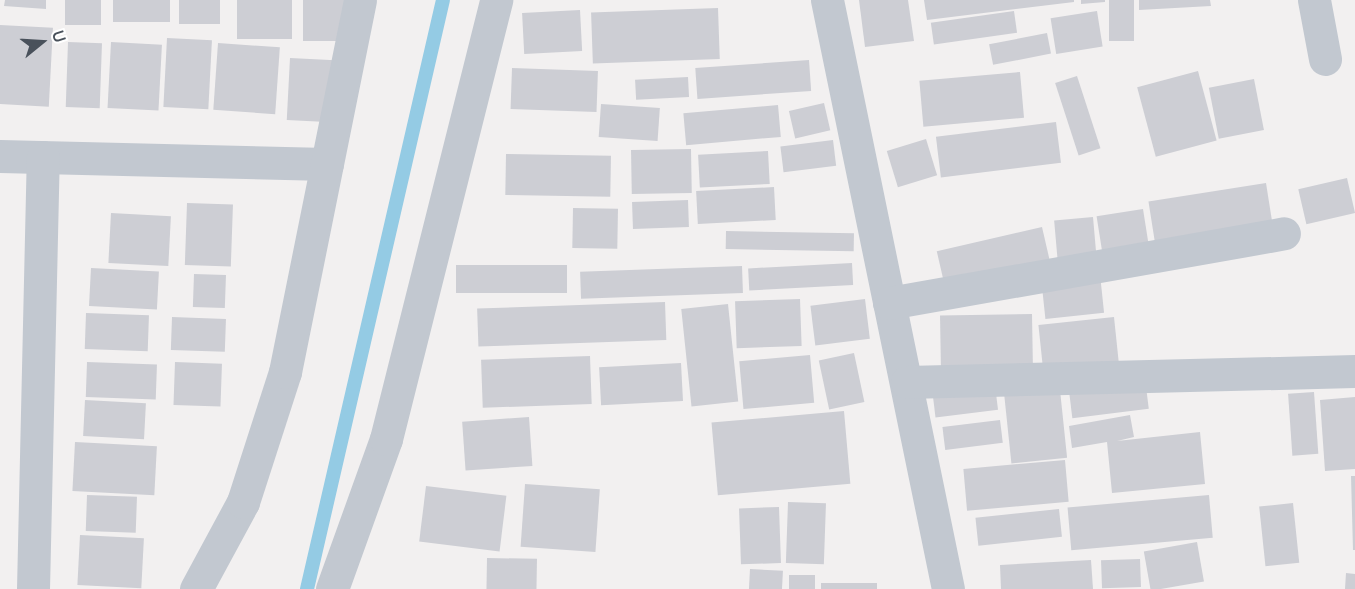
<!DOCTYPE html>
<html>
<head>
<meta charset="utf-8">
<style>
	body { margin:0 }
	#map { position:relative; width:1355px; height:589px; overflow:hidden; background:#f2f0f0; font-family:Manrope,sans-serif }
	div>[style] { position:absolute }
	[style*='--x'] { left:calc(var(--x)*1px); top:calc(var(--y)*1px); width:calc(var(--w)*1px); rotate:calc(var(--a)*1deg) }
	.stream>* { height:14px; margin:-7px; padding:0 7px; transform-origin:7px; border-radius:7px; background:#94cbe4 }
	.building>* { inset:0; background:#cdced4; transform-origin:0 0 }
	.minor>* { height:33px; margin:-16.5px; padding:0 16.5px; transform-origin:16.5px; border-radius:16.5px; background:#c2c8d0 }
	span { translate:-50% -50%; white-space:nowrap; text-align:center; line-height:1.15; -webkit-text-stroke:4.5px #fff; paint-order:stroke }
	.north { position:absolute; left:12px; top:12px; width:60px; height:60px; -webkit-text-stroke:4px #fff; paint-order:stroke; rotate:72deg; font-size:16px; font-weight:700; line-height:24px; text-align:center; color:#49515b }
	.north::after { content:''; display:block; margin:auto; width:21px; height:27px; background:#49515b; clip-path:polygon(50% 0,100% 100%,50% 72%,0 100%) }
</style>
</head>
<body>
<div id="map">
	<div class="stream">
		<i style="--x:307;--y:589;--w:604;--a:-77"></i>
	</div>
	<div class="building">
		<i style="clip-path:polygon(5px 0,46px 0,46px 9px,4px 6px)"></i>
		<i style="left:65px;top:0;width:36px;height:25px"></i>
		<i style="left:113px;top:0;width:57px;height:22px"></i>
		<i style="left:179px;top:0;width:41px;height:24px"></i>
		<i style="left:237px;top:0;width:55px;height:39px"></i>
		<i style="left:303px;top:0;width:44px;height:41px"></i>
		<i style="clip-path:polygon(859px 0,908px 0,914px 41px,865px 47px)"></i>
		<i style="clip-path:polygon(924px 0,1074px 0,1074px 2px,927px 20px)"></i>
		<i style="clip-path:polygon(1081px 0,1105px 0,1105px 2px,1081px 4px)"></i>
		<i style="left:1109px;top:0;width:25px;height:41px"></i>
		<i style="clip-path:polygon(1139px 0,1210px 0,1211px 6px,1139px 10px)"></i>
		<i style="left:718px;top:8px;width:51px;height:127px;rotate:88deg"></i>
		<i style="left:580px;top:10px;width:41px;height:58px;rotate:87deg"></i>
		<i style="left:1014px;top:11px;width:22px;height:84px;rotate:82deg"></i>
		<i style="left:1097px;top:11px;width:36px;height:47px;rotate:81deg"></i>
		<i style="left:0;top:25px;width:53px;height:79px;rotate:3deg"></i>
		<i style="left:1047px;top:33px;width:21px;height:59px;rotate:79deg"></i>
		<i style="left:167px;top:38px;width:45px;height:69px;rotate:3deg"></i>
		<i style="left:68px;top:42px;width:34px;height:65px;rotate:2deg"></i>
		<i style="left:111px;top:42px;width:51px;height:66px;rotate:3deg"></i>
		<i style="left:218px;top:43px;width:62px;height:67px;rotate:4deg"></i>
		<i style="left:290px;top:58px;width:45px;height:62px;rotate:3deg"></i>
		<i style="left:809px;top:60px;width:31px;height:114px;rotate:86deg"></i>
		<i style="left:512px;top:68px;width:86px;height:41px;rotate:2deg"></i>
		<i style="left:1198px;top:71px;width:72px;height:63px;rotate:75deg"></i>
		<i style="left:1020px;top:72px;width:46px;height:101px;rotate:85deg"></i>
		<i style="left:1077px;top:76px;width:76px;height:23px;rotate:72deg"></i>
		<i style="left:688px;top:77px;width:20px;height:53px;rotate:87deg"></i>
		<i style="left:1254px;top:79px;width:52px;height:46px;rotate:79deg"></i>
		<i style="left:824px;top:103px;width:28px;height:36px;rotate:77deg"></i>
		<i style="left:601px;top:104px;width:59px;height:33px;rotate:4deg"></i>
		<i style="left:778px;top:105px;width:32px;height:95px;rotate:85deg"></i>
		<i style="left:1056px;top:122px;width:41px;height:121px;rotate:83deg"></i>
		<i style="left:926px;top:139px;width:38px;height:41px;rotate:73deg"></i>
		<i style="left:833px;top:140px;width:26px;height:53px;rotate:83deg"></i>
		<i style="left:691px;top:149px;width:44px;height:60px;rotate:89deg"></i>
		<i style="left:768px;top:151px;width:33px;height:70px;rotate:87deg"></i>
		<i style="left:506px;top:154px;width:105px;height:41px;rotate:1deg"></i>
		<i style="left:1347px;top:178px;width:36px;height:50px;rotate:77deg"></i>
		<i style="left:1266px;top:183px;width:43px;height:119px;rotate:81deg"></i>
		<i style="left:774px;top:187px;width:33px;height:78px;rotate:87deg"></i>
		<i style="left:688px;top:200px;width:27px;height:56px;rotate:88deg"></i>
		<i style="left:187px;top:203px;width:46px;height:62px;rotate:2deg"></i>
		<i style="left:573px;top:208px;width:45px;height:40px;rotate:1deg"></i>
		<i style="left:1143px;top:209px;width:43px;height:47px;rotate:81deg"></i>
		<i style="left:111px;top:213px;width:60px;height:50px;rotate:3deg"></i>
		<i style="left:1093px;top:217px;width:43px;height:39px;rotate:85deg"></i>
		<i style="left:1042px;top:227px;width:41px;height:108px;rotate:77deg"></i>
		<i style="left:726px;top:231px;width:128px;height:18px;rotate:1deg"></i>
		<i style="left:852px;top:263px;width:22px;height:104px;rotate:87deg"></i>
		<i style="left:456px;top:265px;width:111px;height:28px"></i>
		<i style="left:742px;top:266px;width:27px;height:162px;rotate:88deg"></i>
		<i style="left:91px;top:268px;width:68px;height:38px;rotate:3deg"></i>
		<i style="left:194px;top:274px;width:32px;height:33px;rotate:2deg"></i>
		<i style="left:1100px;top:274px;width:39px;height:59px;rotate:84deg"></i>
		<i style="left:800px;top:299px;width:47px;height:65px;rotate:88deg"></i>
		<i style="left:865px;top:299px;width:40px;height:55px;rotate:83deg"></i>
		<i style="left:665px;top:302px;width:38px;height:188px;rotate:88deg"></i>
		<i style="left:728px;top:304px;width:98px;height:47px;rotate:84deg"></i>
		<i style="left:86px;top:313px;width:63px;height:36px;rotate:2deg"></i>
		<i style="left:1032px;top:314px;width:58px;height:92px;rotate:89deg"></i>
		<i style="left:172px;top:317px;width:54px;height:33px;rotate:2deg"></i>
		<i style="left:1114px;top:317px;width:50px;height:76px;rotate:84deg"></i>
		<i style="left:854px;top:353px;width:50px;height:36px;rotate:78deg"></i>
		<i style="left:810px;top:355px;width:48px;height:71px;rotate:85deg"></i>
		<i style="left:590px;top:356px;width:48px;height:109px;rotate:88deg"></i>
		<i style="left:87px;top:362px;width:70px;height:35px;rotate:2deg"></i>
		<i style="left:175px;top:362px;width:47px;height:43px;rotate:2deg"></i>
		<i style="left:681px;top:363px;width:38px;height:82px;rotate:87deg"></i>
		<i style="left:1145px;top:378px;width:31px;height:77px;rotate:83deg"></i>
		<i style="left:995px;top:385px;width:25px;height:63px;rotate:83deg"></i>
		<i style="left:1060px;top:390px;width:68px;height:56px;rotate:84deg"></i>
		<i style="left:1314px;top:392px;width:62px;height:26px;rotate:86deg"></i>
		<i style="clip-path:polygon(1355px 397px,1355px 469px,1325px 471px,1320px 400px)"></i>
		<i style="left:85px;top:400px;width:61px;height:36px;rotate:3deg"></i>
		<i style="left:844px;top:411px;width:73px;height:133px;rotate:85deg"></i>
		<i style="clip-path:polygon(1130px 415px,1134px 437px,1117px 441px,1200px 432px,1205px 484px,1112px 493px,1107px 442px,1072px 448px,1069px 426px)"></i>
		<i style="left:529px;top:417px;width:49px;height:67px;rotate:86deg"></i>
		<i style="left:1000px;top:420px;width:23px;height:58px;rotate:83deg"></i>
		<i style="left:75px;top:442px;width:82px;height:49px;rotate:3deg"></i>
		<i style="left:1065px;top:460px;width:42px;height:102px;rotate:85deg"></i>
		<i style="clip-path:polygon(1351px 476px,1355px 476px,1355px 550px,1353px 550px)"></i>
		<i style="left:525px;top:484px;width:75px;height:63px;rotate:4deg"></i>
		<i style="left:426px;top:486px;width:81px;height:56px;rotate:7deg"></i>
		<i style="left:87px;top:495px;width:50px;height:36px;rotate:2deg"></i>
		<i style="left:1209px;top:495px;width:43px;height:142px;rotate:85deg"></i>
		<i style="left:788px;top:502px;width:38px;height:61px;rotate:2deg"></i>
		<i style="left:1293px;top:503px;width:60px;height:34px;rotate:84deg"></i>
		<i style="left:779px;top:507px;width:56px;height:40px;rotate:88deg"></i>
		<i style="left:1059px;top:509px;width:28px;height:84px;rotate:84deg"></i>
		<i style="left:80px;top:535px;width:64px;height:50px;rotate:3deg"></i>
		<i style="left:1197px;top:542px;width:40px;height:54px;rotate:80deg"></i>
		<i style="left:487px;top:558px;width:50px;height:31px;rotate:1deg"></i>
		<i style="left:1140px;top:559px;width:28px;height:39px;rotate:88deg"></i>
		<i style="clip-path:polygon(1091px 560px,1093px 589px,1001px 589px,1000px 565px)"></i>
		<i style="left:750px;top:569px;width:33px;height:20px;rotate:3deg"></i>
		<i style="clip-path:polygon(1346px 573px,1355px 574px,1355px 589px,1345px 589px)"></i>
		<i style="left:789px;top:575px;width:26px;height:14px"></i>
		<i style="left:821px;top:583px;width:56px;height:6px"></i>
	</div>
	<div class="minor">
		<i style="--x:827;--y:0;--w:601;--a:78.39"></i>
		<i style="--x:1314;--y:0;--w:60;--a:79.4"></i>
		<i style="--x:0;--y:156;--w:327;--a:1.4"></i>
		<i style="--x:889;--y:303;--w:401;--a:-10"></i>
		<i style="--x:907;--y:382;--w:448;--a:-1.4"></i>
		<i style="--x:33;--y:589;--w:432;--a:-88.7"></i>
		<i style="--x:196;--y:589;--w:99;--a:-61.6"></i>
		<i style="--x:243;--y:502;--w:137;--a:-72.1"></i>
		<i style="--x:285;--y:372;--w:379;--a:-78.6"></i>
		<i style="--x:332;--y:589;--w:159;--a:-70.2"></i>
		<i style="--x:386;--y:439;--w:453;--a:-75.9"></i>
	</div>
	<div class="north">U</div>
</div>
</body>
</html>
